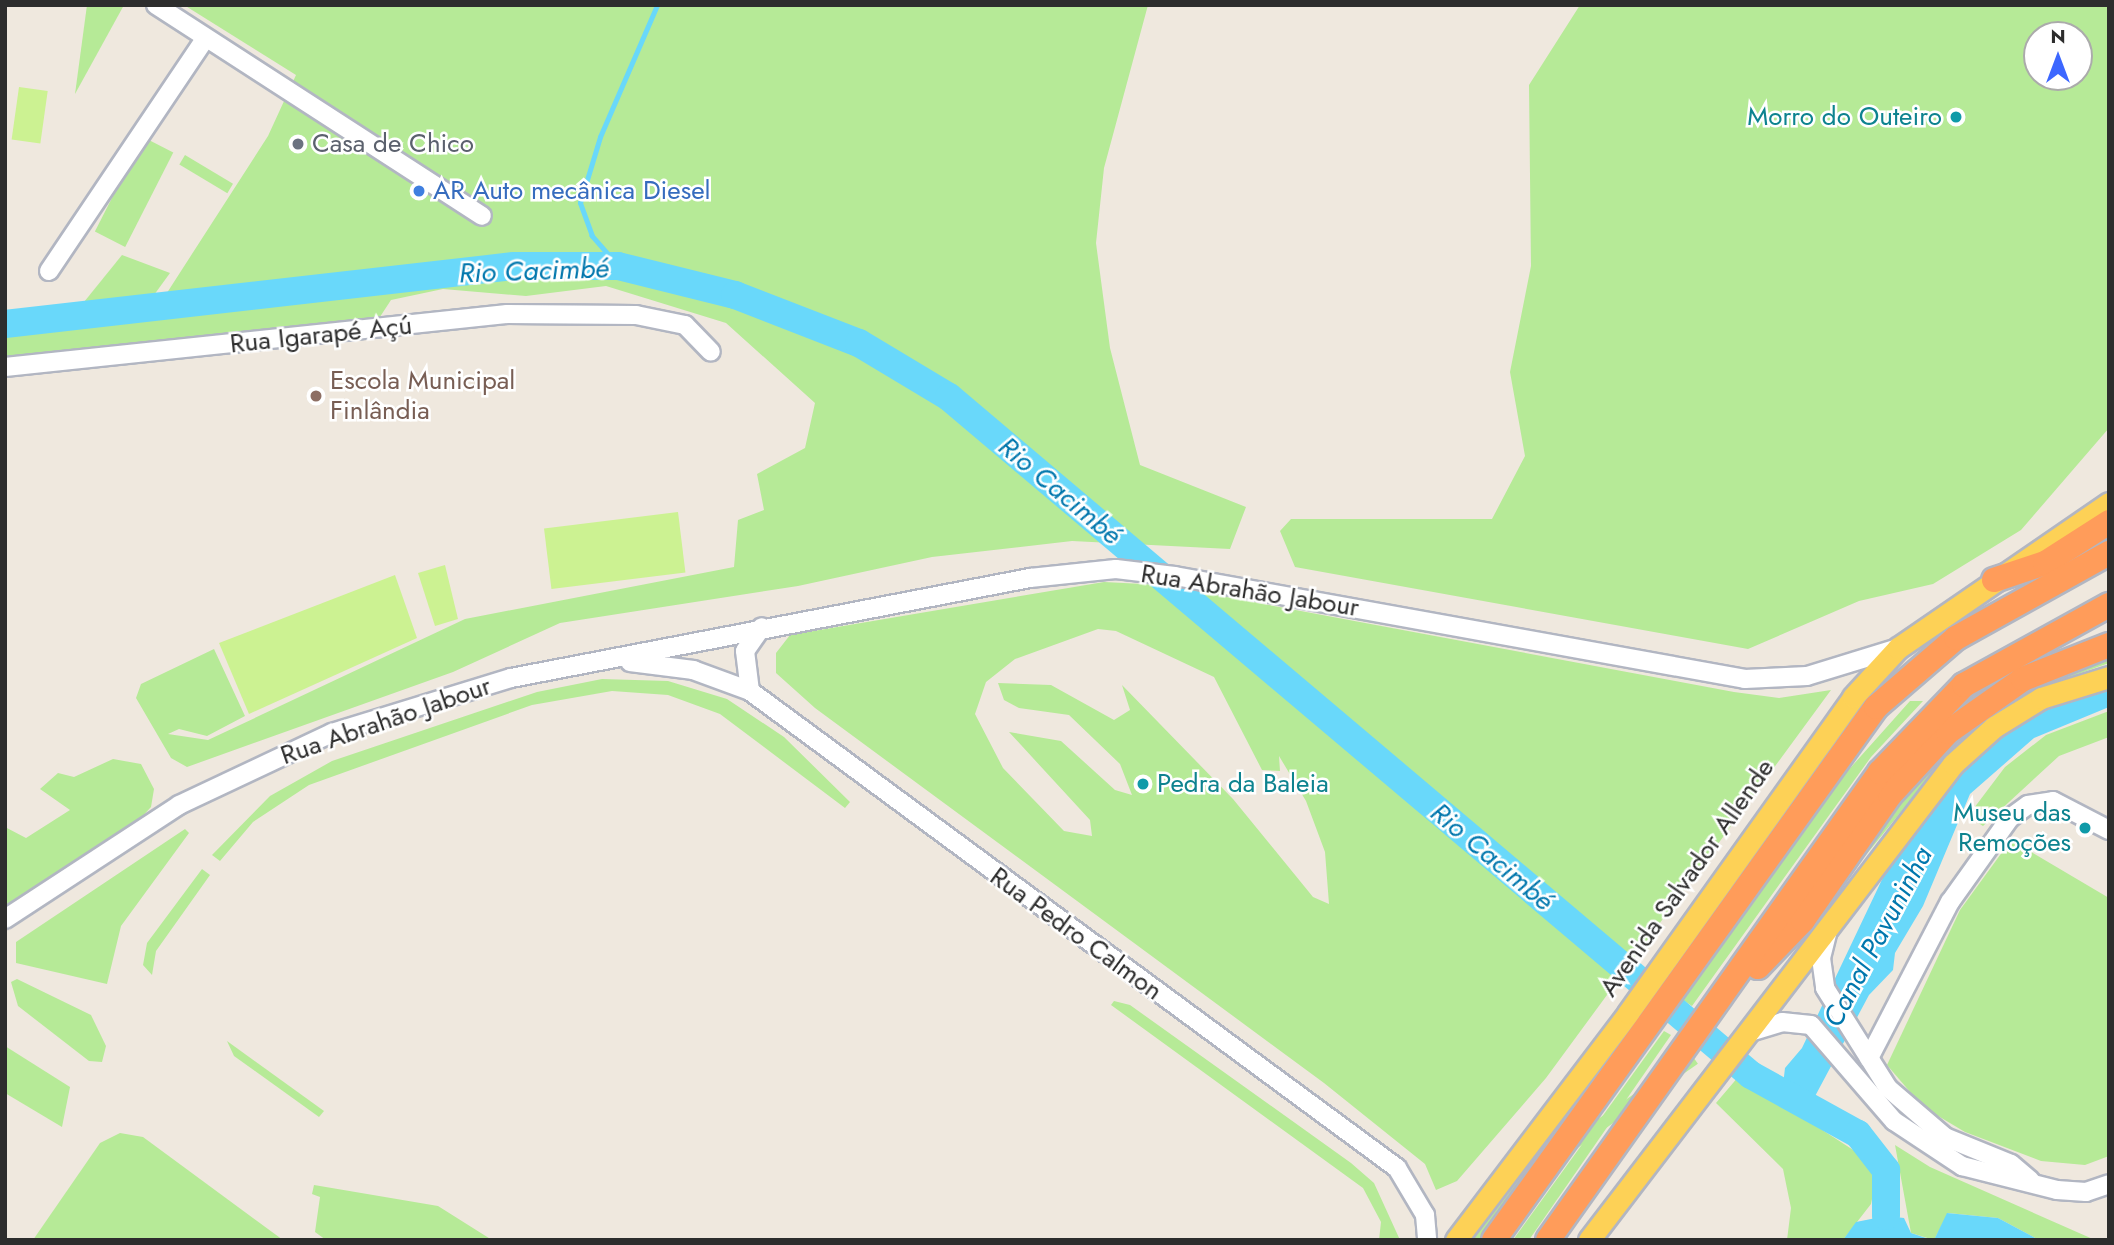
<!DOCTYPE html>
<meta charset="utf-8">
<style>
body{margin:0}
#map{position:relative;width:2114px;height:1245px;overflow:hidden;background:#efe8de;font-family:Jost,sans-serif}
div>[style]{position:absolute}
.green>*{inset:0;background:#b6ea97;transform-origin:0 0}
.pitch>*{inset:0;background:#ccf292;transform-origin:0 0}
.water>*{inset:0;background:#69d8fa}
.stream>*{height:4.5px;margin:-2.25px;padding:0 2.25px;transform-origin:2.25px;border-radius:2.25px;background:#69d8fa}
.river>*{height:28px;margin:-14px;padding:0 14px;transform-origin:14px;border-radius:14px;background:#69d8fa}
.roads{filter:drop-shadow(2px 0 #b2b6c2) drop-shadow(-2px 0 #b2b6c2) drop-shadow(0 2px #b2b6c2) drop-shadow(0 -2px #b2b6c2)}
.minor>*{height:18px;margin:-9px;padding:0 9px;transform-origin:9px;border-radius:9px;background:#fff}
.major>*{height:21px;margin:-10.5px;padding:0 10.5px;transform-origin:10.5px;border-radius:10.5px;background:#fdd156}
.highway>*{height:24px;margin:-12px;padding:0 12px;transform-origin:12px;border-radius:12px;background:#ff9c5a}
.dots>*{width:19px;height:19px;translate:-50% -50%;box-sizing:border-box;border:4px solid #fff;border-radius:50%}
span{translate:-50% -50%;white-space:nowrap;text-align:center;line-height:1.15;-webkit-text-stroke:5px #fff;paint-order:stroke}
.culture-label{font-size:26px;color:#0d838f}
.right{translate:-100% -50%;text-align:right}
.left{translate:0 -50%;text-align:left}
.worship-label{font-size:26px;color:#5b616d}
.shop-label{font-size:26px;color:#366cbe}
.street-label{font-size:26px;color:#2d2d2d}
.education-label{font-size:26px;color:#785e54}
.water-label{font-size:28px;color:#0177ad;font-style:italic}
.frame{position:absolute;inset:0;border:7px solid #2d2d2d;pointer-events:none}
.north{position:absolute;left:2023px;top:21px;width:70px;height:70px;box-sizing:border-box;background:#fff;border:2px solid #ababab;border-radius:50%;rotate:0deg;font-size:19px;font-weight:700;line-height:28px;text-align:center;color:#2d2d2d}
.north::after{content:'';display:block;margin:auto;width:24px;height:32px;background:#3c67ff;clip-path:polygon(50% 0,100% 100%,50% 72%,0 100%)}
</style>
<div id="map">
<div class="green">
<div style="clip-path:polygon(87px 5px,124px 5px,75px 94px)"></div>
<div style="clip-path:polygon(184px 5px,1148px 5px,1104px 168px,1096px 243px,1110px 348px,1140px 465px,1246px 507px,1230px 549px,1072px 541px,932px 557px,798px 586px,560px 623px,453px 672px,187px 767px,171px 758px,136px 698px,141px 684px,214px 649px,245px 716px,207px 736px,179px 729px,168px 734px,208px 740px,465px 619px,734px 567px,738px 520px,764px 510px,757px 474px,805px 448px,815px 403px,726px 323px,606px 286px,526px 296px,443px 289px,391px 300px,374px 326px,306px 324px,284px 336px,5px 373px,5px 316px,163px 299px,268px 136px,296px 75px)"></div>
<div style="clip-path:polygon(evenodd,1580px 5px,2109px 5px,2109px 428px,2021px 530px,1933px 584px,1859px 601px,1748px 649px,1295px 567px,1280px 531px,1291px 519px,1492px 519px,1525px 456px,1510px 372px,1531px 266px,1529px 85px,1580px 5px,2037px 35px,2079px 35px,2079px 77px,2037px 77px,2037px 35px)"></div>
<div style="left:143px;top:137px;width:34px;height:106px;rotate:27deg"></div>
<div style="left:185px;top:155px;width:56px;height:11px;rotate:31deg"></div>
<div style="clip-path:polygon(122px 255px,170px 273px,154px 295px,84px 302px)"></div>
<div style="clip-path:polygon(evenodd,1104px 582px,1162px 585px,1734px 692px,1779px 698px,1831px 690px,1546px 1078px,1457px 1181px,1436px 1190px,1425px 1164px,1324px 1083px,815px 708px,776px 673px,776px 653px,790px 635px,1104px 582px,1098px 629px,1116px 631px,1214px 677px,1262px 770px,1280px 771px,1279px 756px,1306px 801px,1325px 852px,1329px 904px,1313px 897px,1233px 799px,1122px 685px,1130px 710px,1114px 720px,1051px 685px,998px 683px,1004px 700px,1019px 708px,1069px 715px,1120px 764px,1132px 795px,1115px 790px,1061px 741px,1009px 732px,1090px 820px,1092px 836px,1064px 831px,1003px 768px,975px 714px,986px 682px,1015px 659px,1098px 629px)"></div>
<div style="clip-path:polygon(2109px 653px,2109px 663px,2047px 685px,1957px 743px,1765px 979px,1926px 765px,1986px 710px)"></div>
<div style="clip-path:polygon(602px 679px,668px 681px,727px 699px,784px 737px,850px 802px,845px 808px,720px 714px,668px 695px,612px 691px,532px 705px,309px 785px,253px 822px,220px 861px,212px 855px,270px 796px,332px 761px,537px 692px)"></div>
<div style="clip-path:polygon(1910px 701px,1923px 701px,1871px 757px,1692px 1006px,1683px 1000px,1836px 784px)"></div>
<div style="clip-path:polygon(2109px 711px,2109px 737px,2059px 756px,1983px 826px,1968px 816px,2005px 767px,2046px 735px)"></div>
<div style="clip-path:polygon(113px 759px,141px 764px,154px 789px,151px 807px,127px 833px,5px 908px,5px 827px,26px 838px,70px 810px,40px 789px,58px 773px,74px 777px)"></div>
<div style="clip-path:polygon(185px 829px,189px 833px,121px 926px,107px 984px,16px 963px,16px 942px)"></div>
<div style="clip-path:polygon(2011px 840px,2109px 898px,2109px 1156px,2085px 1165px,2041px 1161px,1965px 1132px,1923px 1107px,1887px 1065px,1960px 910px)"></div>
<div style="clip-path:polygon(202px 869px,210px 875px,156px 951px,152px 975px,143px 965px,147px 943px)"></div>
<div style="clip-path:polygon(17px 979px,91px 1015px,106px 1046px,102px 1062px,89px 1061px,18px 1006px,11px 982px)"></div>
<div style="clip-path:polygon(1114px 1001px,1130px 1005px,1351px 1163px,1374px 1183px,1400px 1240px,1379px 1240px,1381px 1222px,1363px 1188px,1111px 1005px)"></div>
<div style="clip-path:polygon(1636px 1020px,1482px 1240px,1470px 1240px,1547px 1136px)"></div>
<div style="clip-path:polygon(1664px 1031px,1671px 1035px,1529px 1240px,1513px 1240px)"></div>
<div style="clip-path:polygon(227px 1041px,324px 1111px,319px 1117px,234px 1056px)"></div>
<div style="clip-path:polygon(5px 1046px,70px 1087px,62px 1127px,5px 1093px)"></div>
<div style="left:1691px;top:1054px;width:12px;height:229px;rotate:55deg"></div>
<div style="clip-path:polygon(1739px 1076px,1864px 1157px,1876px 1179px,1871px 1204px,1843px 1240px,1787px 1240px,1791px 1208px,1783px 1169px,1716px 1103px)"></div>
<div style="clip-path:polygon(120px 1133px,143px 1137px,283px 1240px,33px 1240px,100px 1143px)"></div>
<div style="clip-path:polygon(1895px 1145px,1930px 1167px,2095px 1240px,2039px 1240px,1998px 1218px,1948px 1213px,1934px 1240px,1911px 1233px)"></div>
<div style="clip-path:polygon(314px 1185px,438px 1206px,492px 1240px,326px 1240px,315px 1232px,320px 1197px,312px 1194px)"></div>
</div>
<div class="pitch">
<div style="left:19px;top:87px;width:29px;height:53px;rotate:8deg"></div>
<div style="left:678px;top:512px;width:61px;height:135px;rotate:83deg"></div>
<div style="clip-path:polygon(445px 565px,458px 619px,435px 626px,418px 573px)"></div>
<div style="clip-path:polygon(395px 575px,417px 638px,249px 714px,219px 643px)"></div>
</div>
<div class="water">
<div style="clip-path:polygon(2109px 678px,2109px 707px,2034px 738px,1970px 794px,1923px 906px,1895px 953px,1893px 970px,1869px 995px,1813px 1100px,1783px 1085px,1785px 1068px,1802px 1048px,1887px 869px,1957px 765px,2014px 716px)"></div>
<div style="clip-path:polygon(1947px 1213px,1998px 1218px,2039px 1240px,1934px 1240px)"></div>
<div style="clip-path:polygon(1886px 1216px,1904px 1218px,1911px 1233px,1932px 1240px,1843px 1240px,1856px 1222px)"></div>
</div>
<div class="stream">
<div style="left:618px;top:266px;width:40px;rotate:-131deg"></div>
<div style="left:592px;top:236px;width:35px;rotate:-110deg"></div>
<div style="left:580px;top:203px;width:69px;rotate:-73.1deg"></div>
<div style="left:600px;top:137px;width:144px;rotate:-66.6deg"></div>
</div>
<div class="river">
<div style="left:5px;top:324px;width:512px;rotate:-6.5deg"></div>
<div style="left:514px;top:266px;width:104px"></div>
<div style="left:618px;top:266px;width:121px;rotate:13.9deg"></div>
<div style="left:735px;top:295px;width:133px;rotate:21.2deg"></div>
<div style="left:859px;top:343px;width:105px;rotate:31deg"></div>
<div style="left:949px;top:397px;width:1050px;rotate:40.21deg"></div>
<div style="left:1751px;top:1075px;width:122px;rotate:28.9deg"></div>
<div style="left:1858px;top:1134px;width:46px;rotate:52.1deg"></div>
<div style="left:1886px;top:1170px;width:46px;rotate:90deg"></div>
</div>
<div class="roads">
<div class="minor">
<div style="left:156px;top:5px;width:388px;rotate:32.9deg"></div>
<div style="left:49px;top:271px;width:276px;rotate:-56.1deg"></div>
<div style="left:5px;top:367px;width:505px;rotate:-6.03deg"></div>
<div style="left:507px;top:314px;width:129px;rotate:0.4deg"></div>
<div style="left:636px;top:315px;width:50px;rotate:11.5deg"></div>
<div style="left:685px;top:325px;width:37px;rotate:46deg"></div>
<div style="left:630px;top:662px;width:64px;rotate:7.2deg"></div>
<div style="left:693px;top:670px;width:61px;rotate:20.2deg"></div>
<div style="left:750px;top:691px;width:804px;rotate:36.4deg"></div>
<div style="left:1397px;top:1168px;width:55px;rotate:59.2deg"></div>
<div style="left:1425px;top:1215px;width:25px;rotate:85deg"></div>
<div style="left:750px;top:691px;width:40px;rotate:-97.1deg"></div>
<div style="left:745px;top:651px;width:29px;rotate:-55deg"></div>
<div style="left:5px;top:919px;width:208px;rotate:-33.2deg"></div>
<div style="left:179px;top:805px;width:169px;rotate:-25.2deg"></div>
<div style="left:332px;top:733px;width:187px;rotate:-17.1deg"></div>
<div style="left:511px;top:678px;width:529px;rotate:-10.91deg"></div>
<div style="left:1030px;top:578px;width:86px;rotate:-6deg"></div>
<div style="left:1116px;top:569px;width:59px;rotate:6.8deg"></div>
<div style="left:1175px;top:576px;width:579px;rotate:10.24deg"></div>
<div style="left:1745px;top:679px;width:62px;rotate:-2.8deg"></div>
<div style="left:1807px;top:676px;width:95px;rotate:-17.1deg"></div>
<div style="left:1828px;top:930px;width:29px;rotate:104deg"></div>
<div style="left:1821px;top:958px;width:30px;rotate:82deg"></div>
<div style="left:1825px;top:988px;width:118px;rotate:57.8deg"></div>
<div style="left:1888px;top:1088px;width:75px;rotate:40.7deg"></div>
<div style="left:1945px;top:1137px;width:71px;rotate:22.2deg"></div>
<div style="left:2011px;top:1164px;width:25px;rotate:40deg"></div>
<div style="left:1747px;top:1033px;width:37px;rotate:-17deg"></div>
<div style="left:1782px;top:1022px;width:29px;rotate:6deg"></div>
<div style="left:1811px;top:1025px;width:127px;rotate:49.2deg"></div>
<div style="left:1894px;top:1121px;width:82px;rotate:33.5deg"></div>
<div style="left:1962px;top:1166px;width:98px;rotate:14.2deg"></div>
<div style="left:2057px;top:1190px;width:29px;rotate:4deg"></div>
<div style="left:2086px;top:1192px;width:24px;rotate:-19deg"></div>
<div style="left:1869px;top:1058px;width:176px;rotate:-62.6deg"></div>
<div style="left:1950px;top:902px;width:103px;rotate:-54.5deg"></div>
<div style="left:2010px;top:818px;width:22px;rotate:-36deg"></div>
<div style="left:2028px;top:805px;width:25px;rotate:-9deg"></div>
<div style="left:2053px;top:801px;width:63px;rotate:27.4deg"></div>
</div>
<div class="major">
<div style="left:1456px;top:1240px;width:285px;rotate:-52.8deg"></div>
<div style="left:1628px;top:1013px;width:388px;rotate:-54.5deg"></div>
<div style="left:1853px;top:697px;width:67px;rotate:-47.4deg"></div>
<div style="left:1898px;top:648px;width:256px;rotate:-34.5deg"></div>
<div style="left:1589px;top:1240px;width:599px;rotate:-52.59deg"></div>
<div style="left:1953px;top:764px;width:55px;rotate:-42.1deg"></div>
<div style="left:1994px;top:727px;width:55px;rotate:-31.7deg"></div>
<div style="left:2041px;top:698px;width:71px;rotate:-17.2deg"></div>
</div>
<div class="highway">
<div style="left:1994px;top:580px;width:54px;rotate:-18.4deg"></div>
<div style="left:2045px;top:563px;width:76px;rotate:-32.6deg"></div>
<div style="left:1758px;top:967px;width:65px;rotate:-46.2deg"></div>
<div style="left:1803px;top:920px;width:152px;rotate:-55.2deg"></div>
<div style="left:1890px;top:795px;width:86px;rotate:-47.4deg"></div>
<div style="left:1948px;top:732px;width:92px;rotate:-35.2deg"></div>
<div style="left:2023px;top:679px;width:92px;rotate:-21.6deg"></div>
<div style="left:1494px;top:1240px;width:656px;rotate:-54.37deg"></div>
<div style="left:1876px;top:707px;width:106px;rotate:-40.8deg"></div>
<div style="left:1956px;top:638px;width:175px;rotate:-29.1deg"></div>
<div style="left:1548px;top:1240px;width:574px;rotate:-54.65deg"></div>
<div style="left:1880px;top:772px;width:121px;rotate:-46deg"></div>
<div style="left:1964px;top:685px;width:166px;rotate:-28.9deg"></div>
</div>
</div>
<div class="dots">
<div style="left:1956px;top:117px;background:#0f9aa8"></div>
<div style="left:298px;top:144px;background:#6b7280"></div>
<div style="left:419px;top:191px;background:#3f7fe0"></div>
<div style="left:316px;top:396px;background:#8d6e63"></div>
<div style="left:1143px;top:784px;background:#0f9aa8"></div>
<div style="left:2085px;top:828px;background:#0f9aa8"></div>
</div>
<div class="culture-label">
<span class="right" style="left:1942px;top:117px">Morro do Outeiro</span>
<span class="left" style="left:1157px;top:784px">Pedra da Baleia</span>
<span class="right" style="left:2071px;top:828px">Museu das<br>Remoções</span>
</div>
<div class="worship-label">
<span class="left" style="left:312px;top:144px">Casa de Chico</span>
</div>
<div class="shop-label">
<span class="left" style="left:433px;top:191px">AR Auto mecânica Diesel</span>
</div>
<div class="street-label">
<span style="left:321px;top:335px;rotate:-6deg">Rua Igarapé Açú</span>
<span style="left:1250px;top:591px;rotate:9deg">Rua Abrahão Jabour</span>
<span style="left:386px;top:721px;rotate:-19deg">Rua Abrahão Jabour</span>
<span style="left:1687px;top:878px;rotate:-55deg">Avenida Salvador Allende</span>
<span style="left:1076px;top:934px;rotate:36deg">Rua Pedro Calmon</span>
</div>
<div class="education-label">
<span class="left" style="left:330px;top:396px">Escola Municipal<br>Finlândia</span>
</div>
<div class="water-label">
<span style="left:534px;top:271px;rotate:-2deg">Rio Cacimbé</span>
<span style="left:1060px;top:491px;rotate:40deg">Rio Cacimbé</span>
<span style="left:1492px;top:857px;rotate:40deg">Rio Cacimbé</span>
<span style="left:1878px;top:937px;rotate:-62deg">Canal Pavuninha</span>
</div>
<div class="frame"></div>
<div class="north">N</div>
</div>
